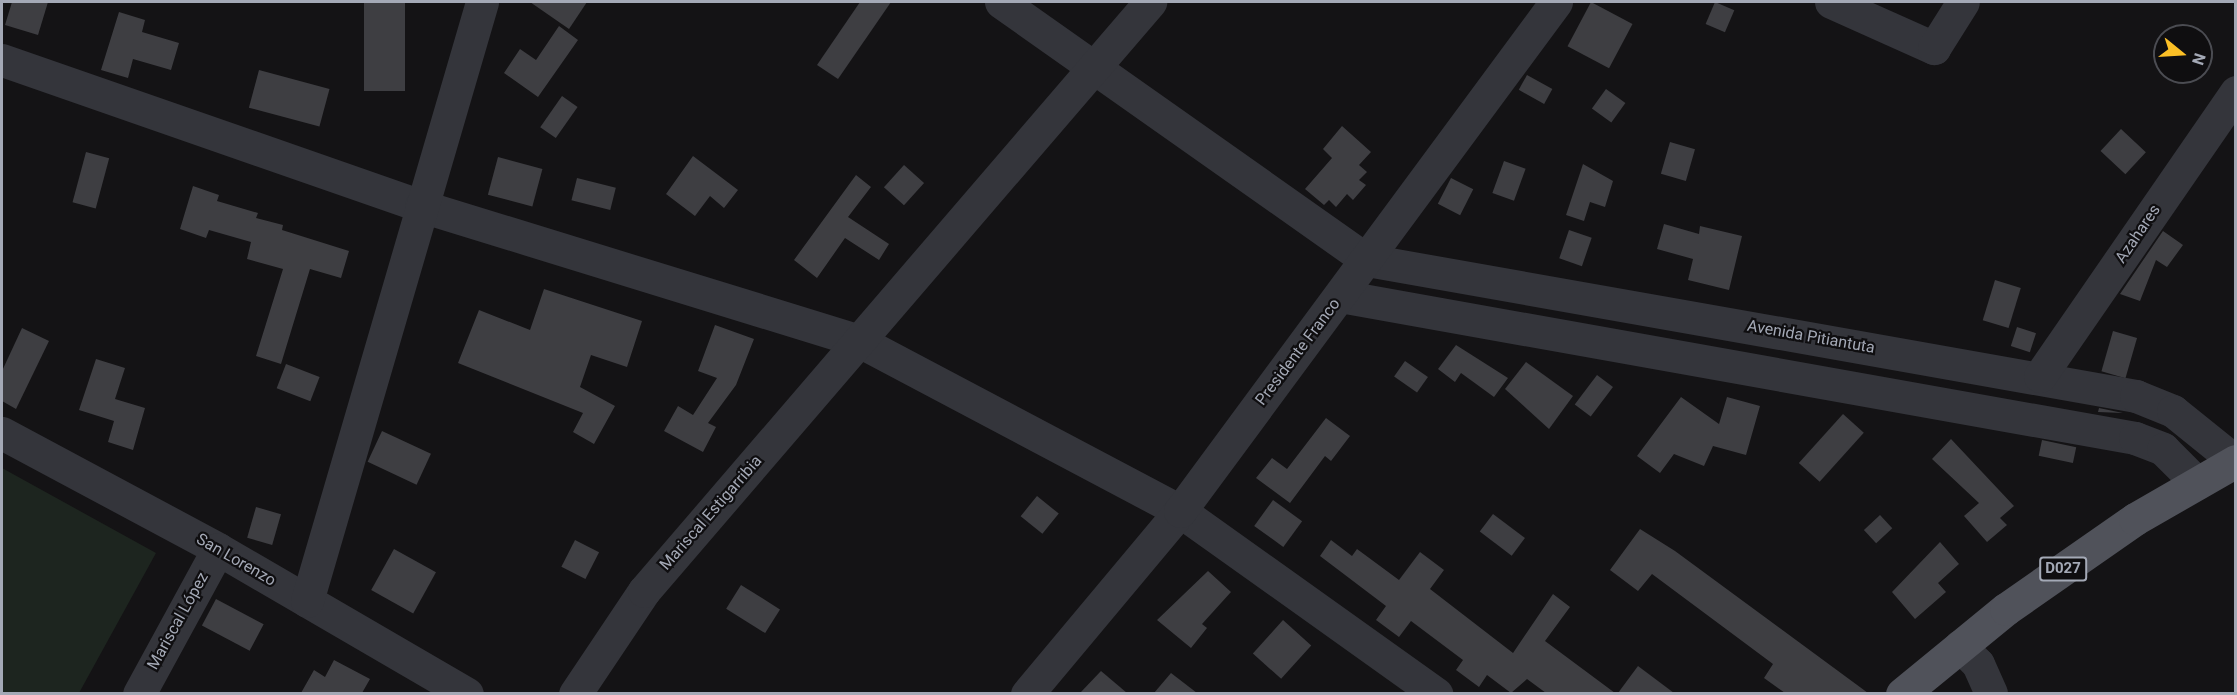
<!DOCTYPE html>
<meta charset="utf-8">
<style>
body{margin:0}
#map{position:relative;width:2237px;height:695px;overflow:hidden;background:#141315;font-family:Roboto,sans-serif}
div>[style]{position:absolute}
.green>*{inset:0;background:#1d251f}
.building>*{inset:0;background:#3e3e42;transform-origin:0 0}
.minor>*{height:33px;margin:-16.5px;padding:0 16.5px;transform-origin:16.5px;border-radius:16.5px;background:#34353b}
.major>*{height:33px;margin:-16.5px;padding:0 16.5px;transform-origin:16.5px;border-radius:16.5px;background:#50525a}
span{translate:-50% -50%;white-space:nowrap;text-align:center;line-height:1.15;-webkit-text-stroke:4.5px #0f0e10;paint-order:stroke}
.shield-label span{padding:2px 4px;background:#0f0e10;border:2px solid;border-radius:4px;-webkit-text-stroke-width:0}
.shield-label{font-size:15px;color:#a4a9b6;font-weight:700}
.street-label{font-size:16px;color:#a4a9b6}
.frame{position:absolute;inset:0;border:3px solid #a4a9b6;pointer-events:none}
.north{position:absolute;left:2153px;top:24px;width:60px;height:60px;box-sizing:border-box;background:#0f0e10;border:2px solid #4b4c52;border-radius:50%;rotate:108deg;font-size:16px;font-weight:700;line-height:24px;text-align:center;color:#a4a9b6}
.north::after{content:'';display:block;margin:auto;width:21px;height:27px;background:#fbbf26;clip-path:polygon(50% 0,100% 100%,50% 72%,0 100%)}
</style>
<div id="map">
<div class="green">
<div style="clip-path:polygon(2px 468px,156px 553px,79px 693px,2px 693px)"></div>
</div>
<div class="building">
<div style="clip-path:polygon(12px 2px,48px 2px,38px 35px,5px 25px)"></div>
<div style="left:364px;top:2px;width:41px;height:89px"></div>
<div style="clip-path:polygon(530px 2px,587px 2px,569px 29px)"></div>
<div style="clip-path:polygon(860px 2px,891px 2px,838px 79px,817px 65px)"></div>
<div style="left:1591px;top:2px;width:47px;height:50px;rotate:28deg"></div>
<div style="left:1715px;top:2px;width:21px;height:24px;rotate:23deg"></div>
<div style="clip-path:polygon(119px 12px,145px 20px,142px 32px,179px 43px,171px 70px,133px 59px,128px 78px,101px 70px)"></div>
<div style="clip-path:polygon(559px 26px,578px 40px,538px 97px,504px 73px,520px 49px,536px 60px)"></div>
<div style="left:259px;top:70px;width:73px;height:39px;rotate:15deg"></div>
<div style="left:1527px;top:75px;width:29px;height:17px;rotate:29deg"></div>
<div style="left:1606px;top:89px;width:24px;height:24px;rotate:36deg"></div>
<div style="left:562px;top:96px;width:19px;height:38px;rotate:35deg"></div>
<div style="clip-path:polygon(1342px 126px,1371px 152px,1359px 165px,1367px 172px,1359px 180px,1366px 185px,1353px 200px,1347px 194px,1336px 207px,1329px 200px,1324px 205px,1305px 189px,1332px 158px,1323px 149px)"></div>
<div style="left:2121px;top:129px;width:34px;height:30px;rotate:43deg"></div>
<div style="left:1670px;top:142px;width:26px;height:33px;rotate:16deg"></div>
<div style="left:86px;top:152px;width:24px;height:52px;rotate:15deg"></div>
<div style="clip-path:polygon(693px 156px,738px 190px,724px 208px,710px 196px,695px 216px,666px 194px)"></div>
<div style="left:498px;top:157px;width:46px;height:39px;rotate:15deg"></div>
<div style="left:1504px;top:161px;width:23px;height:34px;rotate:20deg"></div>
<div style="clip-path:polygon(1583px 164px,1613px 181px,1605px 207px,1590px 202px,1584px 221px,1566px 215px)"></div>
<div style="left:904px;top:165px;width:27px;height:30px;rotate:42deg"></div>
<div style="clip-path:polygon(856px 175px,871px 187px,848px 217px,889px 244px,879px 260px,845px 238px,817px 278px,794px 260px)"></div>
<div style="left:577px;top:178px;width:40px;height:23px;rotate:14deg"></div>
<div style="left:1451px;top:178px;width:25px;height:29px;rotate:27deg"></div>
<div style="clip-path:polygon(193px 186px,219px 195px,217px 201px,258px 213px,256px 218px,283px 225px,282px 230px,349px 251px,341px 278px,310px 269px,281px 364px,256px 356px,283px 269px,247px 259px,251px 242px,209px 230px,206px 238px,180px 229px)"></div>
<div style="clip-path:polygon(1664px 224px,1699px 234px,1700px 226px,1742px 236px,1729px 290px,1688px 280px,1693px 259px,1657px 249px)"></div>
<div style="left:1569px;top:230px;width:24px;height:30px;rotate:19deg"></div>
<div style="clip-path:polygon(2163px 231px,2183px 245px,2167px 267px,2156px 260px,2140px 301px,2120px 294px)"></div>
<div style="left:1995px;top:280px;width:27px;height:42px;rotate:17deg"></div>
<div style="clip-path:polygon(544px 289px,642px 321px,627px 367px,591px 355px,580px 387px,615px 406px,594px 444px,573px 432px,583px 413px,458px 363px,479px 310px,530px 330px)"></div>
<div style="clip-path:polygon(715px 325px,754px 339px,736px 385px,708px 423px,716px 427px,703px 452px,664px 431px,678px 406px,693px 415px,717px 378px,698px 371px)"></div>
<div style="left:2017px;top:327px;width:20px;height:20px;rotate:18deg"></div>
<div style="clip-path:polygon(22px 328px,49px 341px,16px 409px,2px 401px,2px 371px)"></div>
<div style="left:2113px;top:331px;width:25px;height:42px;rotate:16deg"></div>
<div style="clip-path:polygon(1456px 345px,1508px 378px,1494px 397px,1461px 373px,1455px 382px,1438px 369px)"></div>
<div style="clip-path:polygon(96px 359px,125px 368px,115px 399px,145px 408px,133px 450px,108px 442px,114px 421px,79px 410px)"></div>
<div style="left:1405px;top:361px;width:28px;height:19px;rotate:35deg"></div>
<div style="clip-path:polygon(1526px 362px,1573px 396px,1549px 429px,1505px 389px)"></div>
<div style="left:286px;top:364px;width:36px;height:26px;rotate:21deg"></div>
<div style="left:1597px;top:375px;width:20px;height:37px;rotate:37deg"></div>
<div style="clip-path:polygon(1681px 397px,1719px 424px,1727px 397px,1760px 406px,1746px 455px,1713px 446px,1704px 466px,1674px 454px,1660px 473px,1637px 456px)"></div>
<div style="clip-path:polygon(2099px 408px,2123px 413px,2098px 412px)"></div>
<div style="left:1843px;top:414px;width:28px;height:66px;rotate:42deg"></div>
<div style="clip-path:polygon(1326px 418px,1350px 436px,1331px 461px,1325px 456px,1290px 503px,1256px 478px,1272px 458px,1287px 469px)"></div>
<div style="left:382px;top:431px;width:54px;height:34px;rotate:25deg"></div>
<div style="clip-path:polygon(1951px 439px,2014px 506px,2000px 518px,2007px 525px,1987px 542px,1964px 516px,1979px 503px,1932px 459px)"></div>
<div style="left:2042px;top:440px;width:35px;height:16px;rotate:12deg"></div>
<div style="left:1037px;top:496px;width:28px;height:26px;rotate:39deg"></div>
<div style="left:1273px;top:500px;width:36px;height:32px;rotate:36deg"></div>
<div style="left:256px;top:507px;width:26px;height:32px;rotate:16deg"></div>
<div style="left:1493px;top:514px;width:40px;height:22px;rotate:37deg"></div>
<div style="left:1880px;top:515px;width:18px;height:22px;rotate:47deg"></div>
<div style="clip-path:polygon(1640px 529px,1675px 551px,1868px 693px,1785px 693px,1764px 678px,1773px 664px,1652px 574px,1638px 591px,1610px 570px)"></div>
<div style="left:575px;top:540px;width:27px;height:30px;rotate:27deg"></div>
<div style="clip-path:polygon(1331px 540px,1352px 556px,1357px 549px,1399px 580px,1420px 552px,1444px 570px,1430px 589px,1513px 653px,1553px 594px,1570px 607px,1545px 641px,1615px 693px,1546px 693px,1527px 679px,1511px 693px,1487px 675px,1479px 687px,1456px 670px,1463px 660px,1411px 621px,1399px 637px,1376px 620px,1386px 606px,1320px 556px)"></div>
<div style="clip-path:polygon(1940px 542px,1959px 564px,1938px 583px,1946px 592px,1915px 619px,1892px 592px)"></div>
<div style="left:394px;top:549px;width:48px;height:47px;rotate:29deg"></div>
<div style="clip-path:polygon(1208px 571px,1231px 592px,1202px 624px,1207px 628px,1191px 648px,1157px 620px)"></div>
<div style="left:741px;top:585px;width:46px;height:28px;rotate:32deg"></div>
<div style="left:216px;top:599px;width:54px;height:30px;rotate:28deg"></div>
<div style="left:1283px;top:620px;width:38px;height:45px;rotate:42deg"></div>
<div style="clip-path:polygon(334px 660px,370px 679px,362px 693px,301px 693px,314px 670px,325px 677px)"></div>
<div style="clip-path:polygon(1638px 666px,1674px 693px,1618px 693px)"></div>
<div style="clip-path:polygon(1101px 671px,1127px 693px,1080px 693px)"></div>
<div style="clip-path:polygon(1171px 673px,1197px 693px,1154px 693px)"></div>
</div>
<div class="minor">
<div style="left:1001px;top:2px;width:448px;rotate:35.2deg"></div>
<div style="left:1367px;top:260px;width:781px;rotate:10.03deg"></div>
<div style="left:2136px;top:396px;width:40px;rotate:22deg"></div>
<div style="left:2173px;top:411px;width:80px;rotate:38.9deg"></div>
<div style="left:1831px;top:2px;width:113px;rotate:24.1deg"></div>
<div style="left:1934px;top:48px;width:54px;rotate:-57.8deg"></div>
<div style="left:2px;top:60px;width:444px;rotate:19.2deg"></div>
<div style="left:421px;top:206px;width:458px;rotate:17.1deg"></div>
<div style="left:859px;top:341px;width:363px;rotate:27.9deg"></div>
<div style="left:1180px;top:511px;width:315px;rotate:35.5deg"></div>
<div style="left:1340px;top:296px;width:808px;rotate:10.13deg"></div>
<div style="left:2135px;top:438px;width:30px;rotate:21deg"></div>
<div style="left:2163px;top:449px;width:48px;rotate:45deg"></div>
<div style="left:2040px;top:376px;width:345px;rotate:-55.4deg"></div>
<div style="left:2px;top:433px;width:245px;rotate:28.2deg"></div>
<div style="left:218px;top:549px;width:288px;rotate:30.2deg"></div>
<div style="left:307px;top:601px;width:624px;rotate:-73.71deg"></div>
<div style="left:1960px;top:646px;width:25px;rotate:45deg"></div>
<div style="left:1978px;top:664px;width:32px;rotate:66deg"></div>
<div style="left:139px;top:694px;width:165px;rotate:-61.4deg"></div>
<div style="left:575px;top:694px;width:124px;rotate:-56.2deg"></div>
<div style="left:644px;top:591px;width:777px;rotate:-49.33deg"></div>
<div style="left:1027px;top:694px;width:239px;rotate:-50.1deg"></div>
<div style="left:1180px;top:511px;width:633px;rotate:-53.55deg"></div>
</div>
<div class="major">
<div style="left:1902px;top:694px;width:134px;rotate:-39.3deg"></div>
<div style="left:2006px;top:609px;width:157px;rotate:-34.9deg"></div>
<div style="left:2135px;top:519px;width:116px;rotate:-29.9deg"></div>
</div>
<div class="shield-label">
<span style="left:2063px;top:569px">D027</span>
</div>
<div class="street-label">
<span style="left:2138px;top:234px;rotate:-56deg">Azahares</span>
<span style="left:1811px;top:337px;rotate:10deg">Avenida Pitiantuta</span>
<span style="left:1298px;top:352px;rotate:-53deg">Presidente Franco</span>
<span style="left:711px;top:513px;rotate:-49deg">Mariscal Estigarribia</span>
<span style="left:236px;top:560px;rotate:30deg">San Lorenzo</span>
<span style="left:178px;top:621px;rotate:-61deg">Mariscal López</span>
</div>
<div class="frame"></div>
<div class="north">N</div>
</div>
